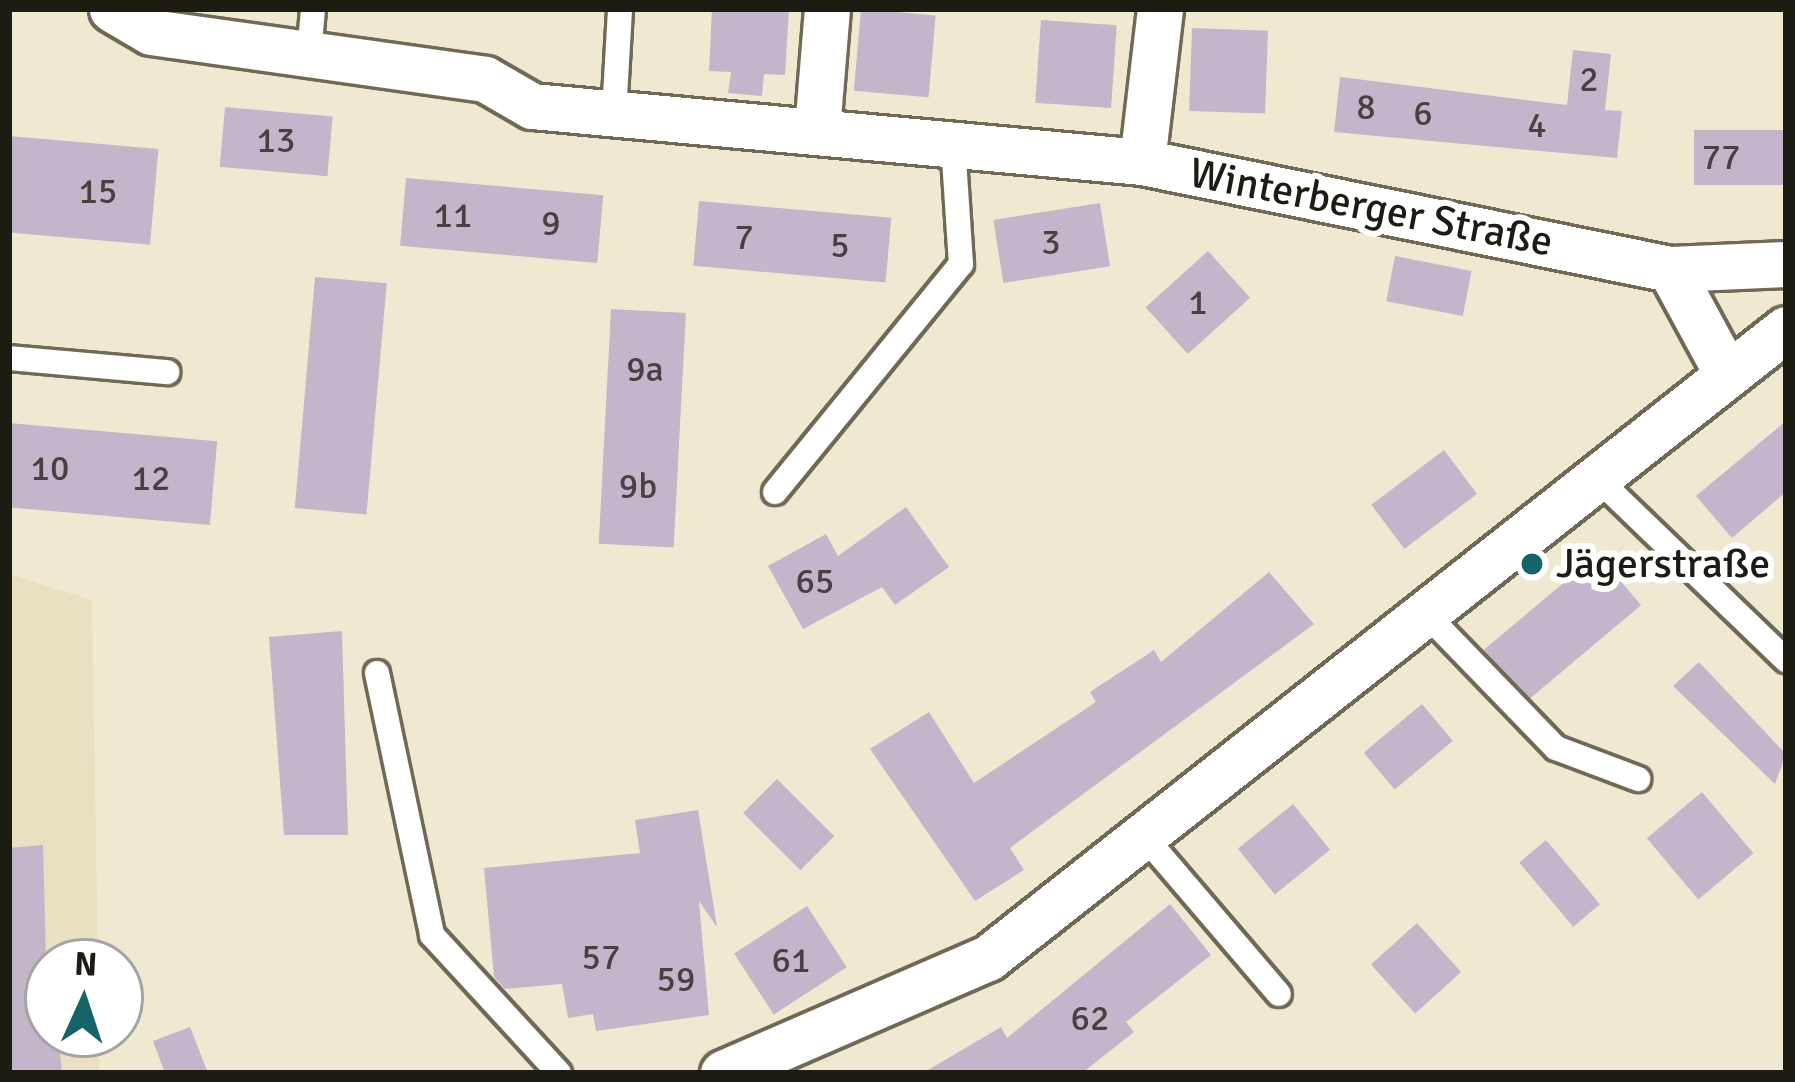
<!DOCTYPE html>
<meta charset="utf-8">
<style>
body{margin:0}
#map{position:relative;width:1795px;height:1082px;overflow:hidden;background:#f0e9d2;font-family:Signika,sans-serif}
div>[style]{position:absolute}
.built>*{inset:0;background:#e9e0c1}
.building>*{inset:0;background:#c3b6ca;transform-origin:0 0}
.roads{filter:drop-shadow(3px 0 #6f6955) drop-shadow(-3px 0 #6f6955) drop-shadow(0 3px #6f6955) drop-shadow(0 -3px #6f6955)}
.service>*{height:24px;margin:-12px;padding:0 12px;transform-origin:12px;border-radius:12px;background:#fff}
.minor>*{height:45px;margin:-22.5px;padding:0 22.5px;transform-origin:22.5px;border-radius:22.5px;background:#fff}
.dots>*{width:33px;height:33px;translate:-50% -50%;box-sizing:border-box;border:6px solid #fff;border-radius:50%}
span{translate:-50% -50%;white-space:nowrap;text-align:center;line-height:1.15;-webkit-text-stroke:12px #fff;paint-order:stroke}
.number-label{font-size:36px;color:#474241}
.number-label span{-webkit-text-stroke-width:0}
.street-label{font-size:42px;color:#1e1b13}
.poi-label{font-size:42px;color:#1e1b13}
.left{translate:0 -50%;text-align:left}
.frame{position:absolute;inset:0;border:12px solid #1e1b13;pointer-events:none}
.north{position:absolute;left:24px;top:938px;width:120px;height:120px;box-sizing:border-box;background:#fff;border:3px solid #a5a4a1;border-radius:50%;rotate:3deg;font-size:33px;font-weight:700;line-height:48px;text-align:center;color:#1e1b13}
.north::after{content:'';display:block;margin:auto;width:42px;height:54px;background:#156469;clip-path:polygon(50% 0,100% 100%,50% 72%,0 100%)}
</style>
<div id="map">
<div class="built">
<div style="clip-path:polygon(9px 574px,92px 600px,98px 962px,48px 962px,48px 1034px,99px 1034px,99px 1073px,9px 1073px)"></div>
</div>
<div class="building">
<div style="clip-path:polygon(712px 9px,789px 9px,785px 75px,764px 74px,762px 96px,728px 93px,731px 72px,709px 71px)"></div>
<div style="left:861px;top:9px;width:75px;height:82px;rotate:5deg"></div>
<div style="left:1041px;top:20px;width:76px;height:83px;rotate:4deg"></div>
<div style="left:1192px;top:28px;width:76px;height:83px;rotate:2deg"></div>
<div style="clip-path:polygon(1573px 50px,1611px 54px,1605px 110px,1622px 111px,1617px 158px,1334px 132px,1340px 77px,1567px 105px)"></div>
<div style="left:225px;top:107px;width:108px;height:60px;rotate:5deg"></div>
<div style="left:1786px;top:130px;width:55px;height:92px;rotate:90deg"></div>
<div style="left:9px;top:136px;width:150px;height:96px;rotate:5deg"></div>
<div style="left:406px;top:178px;width:198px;height:68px;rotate:5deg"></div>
<div style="left:699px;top:201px;width:193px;height:65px;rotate:5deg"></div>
<div style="left:1100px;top:203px;width:64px;height:108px;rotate:81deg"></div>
<div style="left:1208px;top:251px;width:63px;height:84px;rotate:48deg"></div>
<div style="left:1395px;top:256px;width:78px;height:46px;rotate:11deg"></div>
<div style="left:315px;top:277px;width:72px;height:232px;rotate:5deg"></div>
<div style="left:611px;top:309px;width:75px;height:235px;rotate:3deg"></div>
<div style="clip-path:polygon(1786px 421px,1786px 492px,1732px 538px,1696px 496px)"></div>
<div style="left:9px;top:423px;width:209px;height:84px;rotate:5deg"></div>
<div style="left:1444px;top:450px;width:55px;height:91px;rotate:53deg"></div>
<div style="clip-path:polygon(906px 507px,949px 567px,895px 605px,882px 587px,803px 629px,768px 566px,826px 534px,838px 556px)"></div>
<div style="left:1598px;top:554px;width:67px;height:149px;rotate:50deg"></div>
<div style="clip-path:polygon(1269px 572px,1314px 624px,1010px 848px,1024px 870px,975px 901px,870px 749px,929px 712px,974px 783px,1096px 702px,1090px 692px,1154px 650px,1161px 662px)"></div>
<div style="clip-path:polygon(342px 631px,348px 835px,284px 835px,269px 637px)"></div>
<div style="clip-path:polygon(1699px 662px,1786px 754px,1775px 784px,1673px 686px)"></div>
<div style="left:1422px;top:704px;width:48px;height:76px;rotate:50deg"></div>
<div style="left:777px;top:779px;width:81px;height:48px;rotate:45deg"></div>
<div style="left:1702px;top:792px;width:80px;height:72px;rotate:50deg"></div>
<div style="left:1293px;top:804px;width:59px;height:71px;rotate:51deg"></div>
<div style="clip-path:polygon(698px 810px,717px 927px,699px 901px,709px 1015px,596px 1031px,593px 1014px,568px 1018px,562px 984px,505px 989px,494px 977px,484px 868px,640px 853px,635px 820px)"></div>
<div style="left:1546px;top:840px;width:84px;height:35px;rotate:50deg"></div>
<div style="clip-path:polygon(43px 845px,48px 1034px,58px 1034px,62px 1073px,9px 1073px,9px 848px)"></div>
<div style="clip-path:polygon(1170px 904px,1211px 955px,1126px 1022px,1134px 1032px,1082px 1073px,923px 1073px,1001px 1027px,1007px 1038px)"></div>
<div style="left:807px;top:906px;width:73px;height:87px;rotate:57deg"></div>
<div style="left:1417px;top:923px;width:66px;height:62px;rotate:48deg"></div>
<div style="clip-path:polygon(190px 1027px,208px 1073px,165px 1073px,153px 1041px)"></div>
</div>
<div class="roads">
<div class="service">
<div style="left:309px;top:55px;width:46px;rotate:-85deg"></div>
<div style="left:614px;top:114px;width:105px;rotate:-86.7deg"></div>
<div style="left:9px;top:358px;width:159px;rotate:5.1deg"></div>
<div style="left:1601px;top:482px;width:257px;rotate:43.9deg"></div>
<div style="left:775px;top:492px;width:294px;rotate:-50.8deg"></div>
<div style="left:961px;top:264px;width:122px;rotate:-93.8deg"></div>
<div style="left:1425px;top:613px;width:188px;rotate:45.9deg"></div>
<div style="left:1556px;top:748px;width:88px;rotate:20.7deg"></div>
<div style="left:377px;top:673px;width:268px;rotate:78.1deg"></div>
<div style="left:432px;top:935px;width:188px;rotate:47.4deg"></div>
<div style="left:1143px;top:835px;width:209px;rotate:49.5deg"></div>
</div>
<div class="minor">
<div style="left:112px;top:9px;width:45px;rotate:30.5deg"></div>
<div style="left:151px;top:32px;width:337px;rotate:8deg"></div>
<div style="left:485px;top:79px;width:54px;rotate:29.9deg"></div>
<div style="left:532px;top:106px;width:613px;rotate:5.25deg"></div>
<div style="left:1142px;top:162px;width:539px;rotate:11.46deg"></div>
<div style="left:1670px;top:269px;width:117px;rotate:61.5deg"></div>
<div style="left:817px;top:130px;width:121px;rotate:-85.3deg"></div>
<div style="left:1142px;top:162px;width:154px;rotate:-83.3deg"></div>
<div style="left:1670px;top:269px;width:116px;rotate:-2.5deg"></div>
<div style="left:723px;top:1073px;width:289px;rotate:-23.5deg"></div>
<div style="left:988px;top:958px;width:1016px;rotate:-38.25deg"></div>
</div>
</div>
<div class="dots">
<div style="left:1532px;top:564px;background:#156469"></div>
</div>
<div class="number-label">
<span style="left:1589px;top:80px">2</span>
<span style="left:1366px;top:108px">8</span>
<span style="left:1423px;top:114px">6</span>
<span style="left:1537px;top:126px">4</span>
<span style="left:276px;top:141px">13</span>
<span style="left:1721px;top:158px">77</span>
<span style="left:98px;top:192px">15</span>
<span style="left:453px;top:216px">11</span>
<span style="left:551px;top:224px">9</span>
<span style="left:744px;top:238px">7</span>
<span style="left:1051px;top:243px">3</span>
<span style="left:840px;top:246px">5</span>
<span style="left:1198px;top:303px">1</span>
<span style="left:645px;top:370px">9a</span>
<span style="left:50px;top:469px">10</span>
<span style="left:151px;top:479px">12</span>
<span style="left:638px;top:487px">9b</span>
<span style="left:815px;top:582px">65</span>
<span style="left:601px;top:958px">57</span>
<span style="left:791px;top:961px">61</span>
<span style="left:676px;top:980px">59</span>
<span style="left:1090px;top:1019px">62</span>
</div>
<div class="street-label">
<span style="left:1371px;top:208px;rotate:11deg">Winterberger Straße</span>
</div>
<div class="poi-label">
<span class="left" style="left:1556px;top:564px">Jägerstraße</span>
</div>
<div class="frame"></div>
<div class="north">N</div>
</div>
